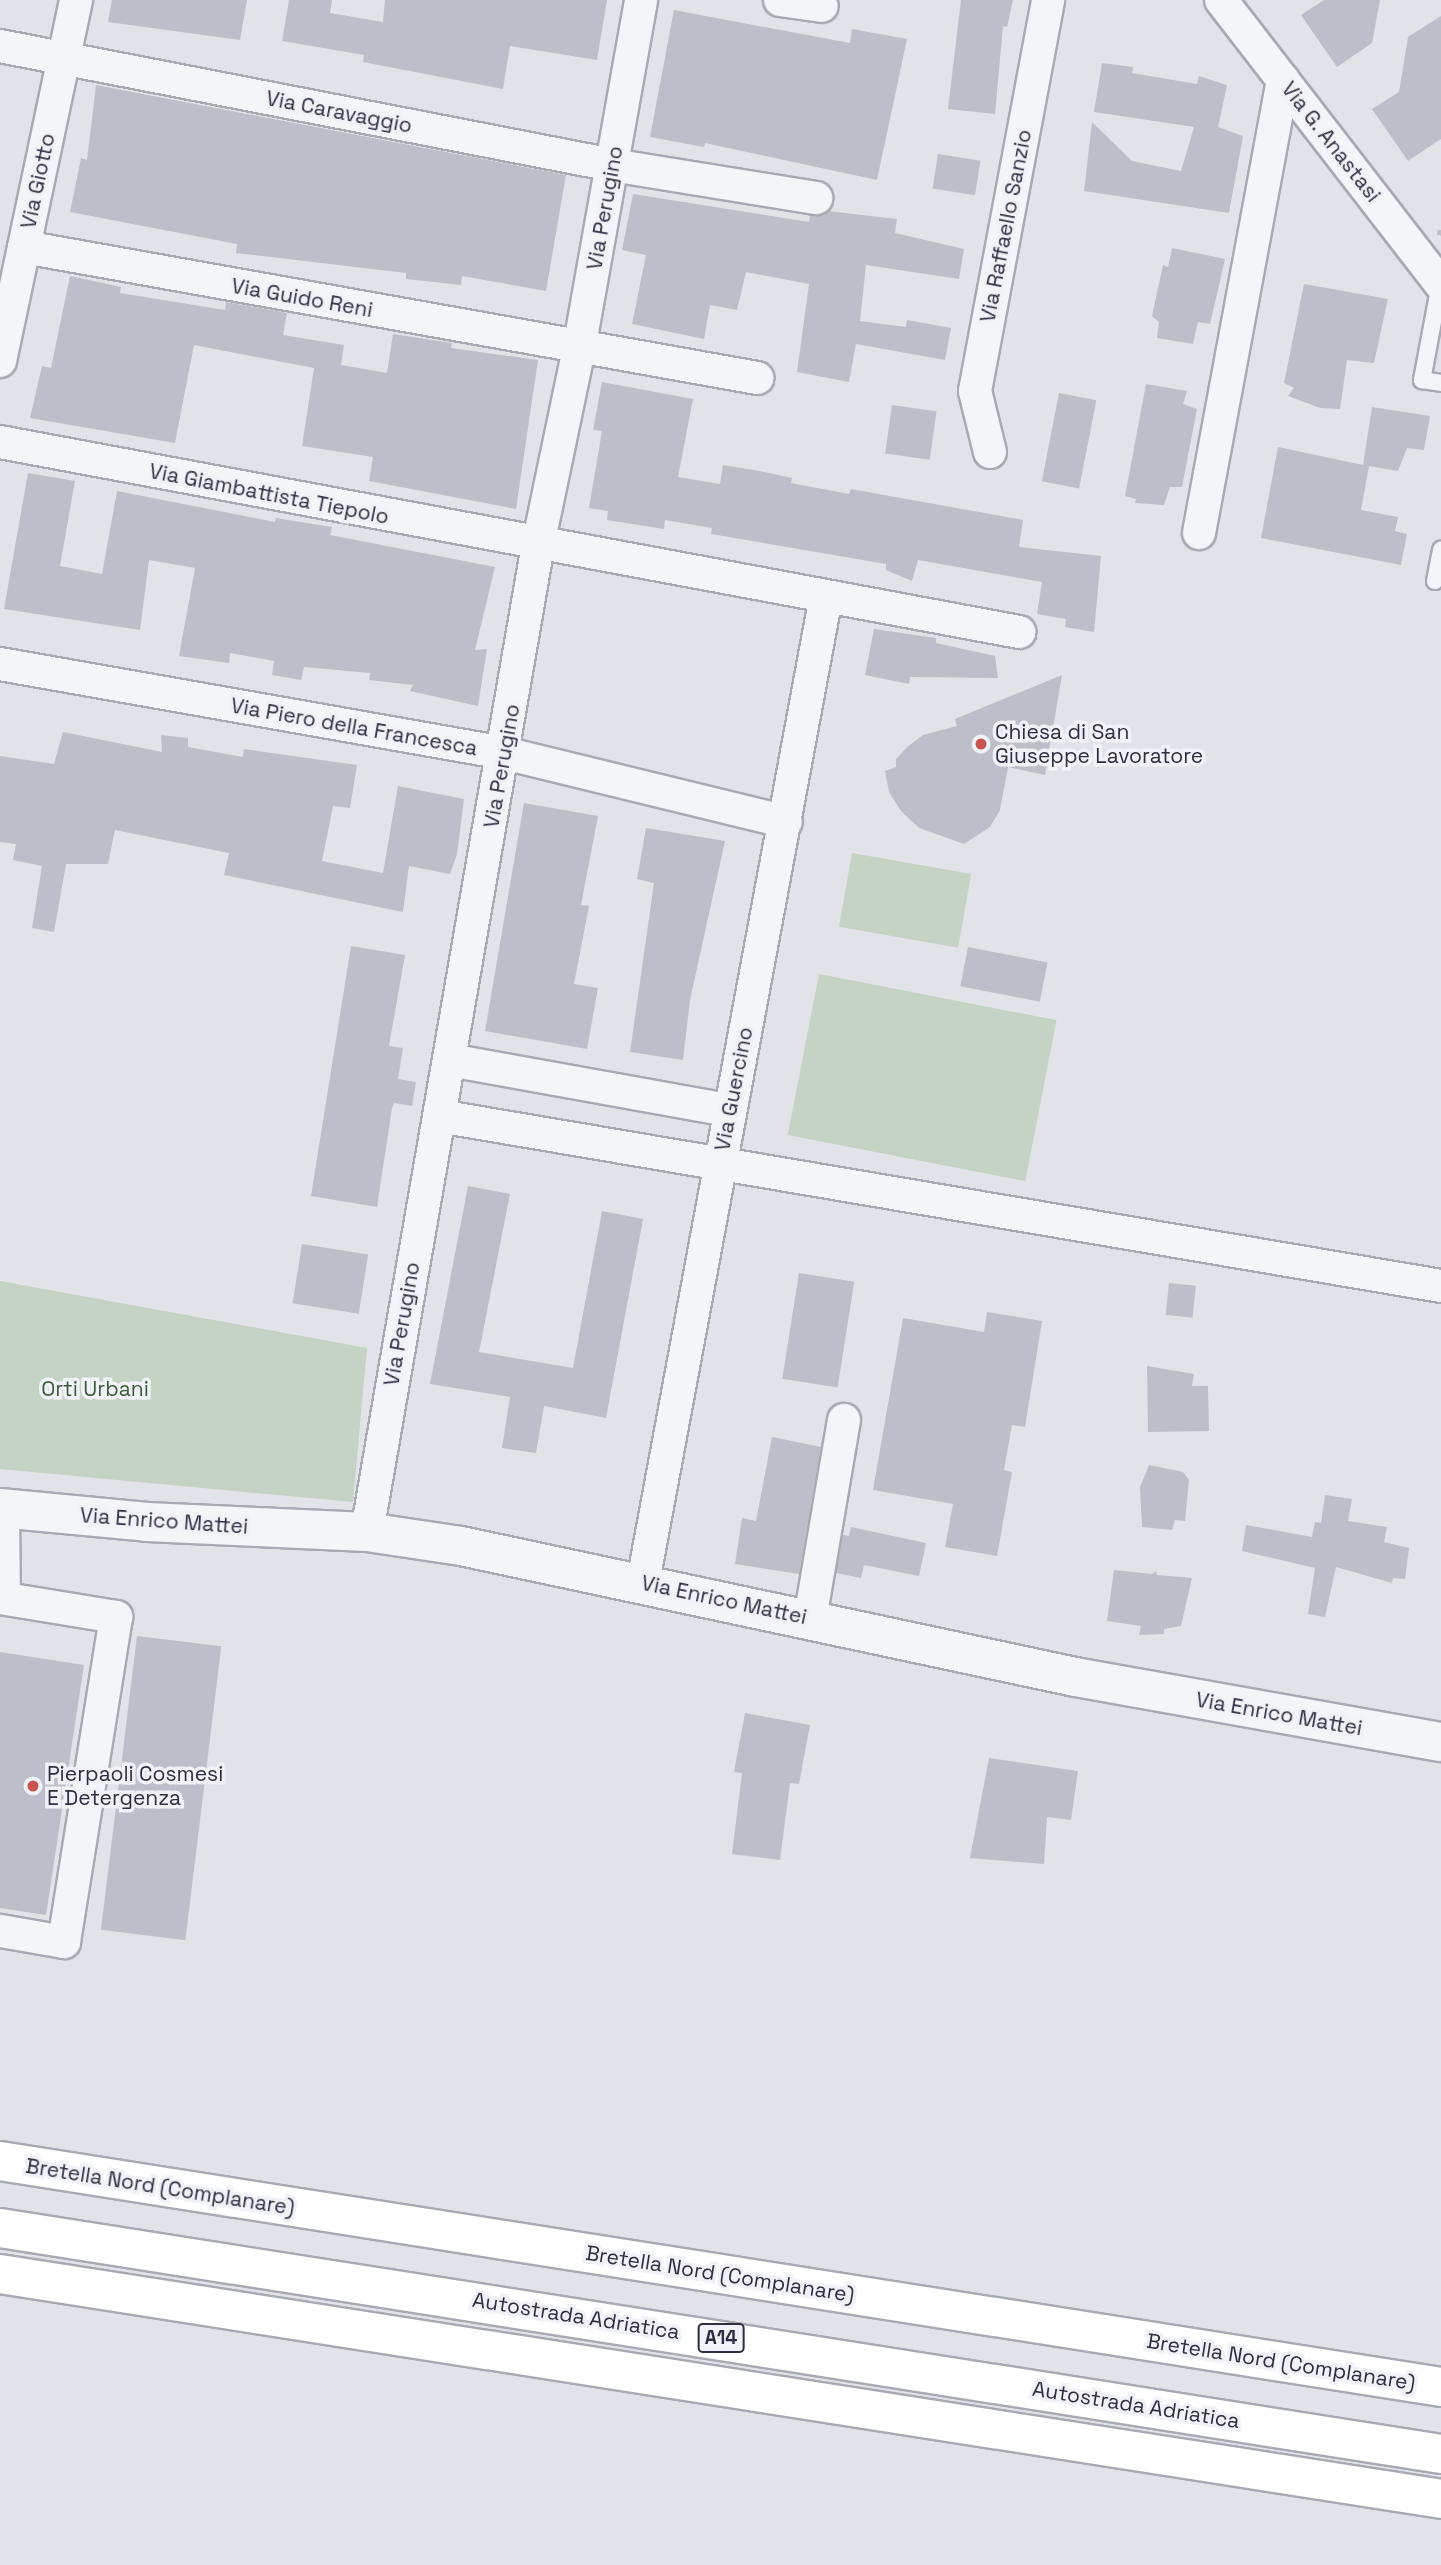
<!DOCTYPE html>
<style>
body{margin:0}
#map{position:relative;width:1441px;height:2565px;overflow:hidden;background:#e2e3e9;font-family:"Space Grotesk",sans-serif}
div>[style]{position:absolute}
.green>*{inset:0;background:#c4d3c3;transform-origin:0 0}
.building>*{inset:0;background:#bcbec9;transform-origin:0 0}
.path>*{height:4.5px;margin-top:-2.25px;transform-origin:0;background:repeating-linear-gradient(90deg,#c0c1c8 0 5px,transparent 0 10px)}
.roads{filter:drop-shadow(2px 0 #a7a9b3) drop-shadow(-2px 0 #a7a9b3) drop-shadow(0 2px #a7a9b3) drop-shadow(0 -2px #a7a9b3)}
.service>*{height:16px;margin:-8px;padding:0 8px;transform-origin:8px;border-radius:8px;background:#f4f5f8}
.minor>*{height:32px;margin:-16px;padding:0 16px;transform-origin:16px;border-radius:16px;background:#f4f5f8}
.tertiary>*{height:38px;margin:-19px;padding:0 19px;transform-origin:19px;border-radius:19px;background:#f4f5f8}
.primary>*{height:38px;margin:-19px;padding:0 19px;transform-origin:19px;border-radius:19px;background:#fff}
.motorway>*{height:38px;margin:-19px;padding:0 19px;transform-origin:19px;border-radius:19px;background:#fff}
.dots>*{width:19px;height:19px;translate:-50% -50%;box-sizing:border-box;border:4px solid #f1f2f7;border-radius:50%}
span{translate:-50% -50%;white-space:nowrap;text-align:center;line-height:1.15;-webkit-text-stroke:7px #f1f2f7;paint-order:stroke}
.shield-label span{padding:2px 5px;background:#f1f2f7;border:2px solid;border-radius:5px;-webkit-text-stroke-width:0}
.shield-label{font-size:19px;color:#2b2e41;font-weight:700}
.street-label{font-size:21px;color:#2b2e41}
.poi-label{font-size:21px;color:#2b2e41}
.left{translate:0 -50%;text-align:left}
.park-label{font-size:21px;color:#385c39}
</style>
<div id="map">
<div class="green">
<div style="left:852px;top:853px;width:121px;height:75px;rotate:10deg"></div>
<div style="left:819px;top:974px;width:242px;height:164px;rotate:11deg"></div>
<div style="clip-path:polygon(0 1281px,367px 1348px,353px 1502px,0 1469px)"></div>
</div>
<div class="building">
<div style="clip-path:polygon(112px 0,247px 0,240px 40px,108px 22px)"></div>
<div style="clip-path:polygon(289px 0,332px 0,330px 13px,383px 22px,385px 0,607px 0,597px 60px,510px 46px,503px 89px,363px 62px,364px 55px,282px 41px)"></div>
<div style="clip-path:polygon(961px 0,1013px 0,1007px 27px,1003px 26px,995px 114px,948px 109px)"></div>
<div style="clip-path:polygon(1324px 0,1380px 0,1372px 43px,1337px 67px,1301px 15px)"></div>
<div style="clip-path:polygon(674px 10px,850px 43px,852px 29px,907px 39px,877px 180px,705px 143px,704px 147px,650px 137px)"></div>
<div style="clip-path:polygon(1441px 16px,1441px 139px,1408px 161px,1372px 109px,1399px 92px,1408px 37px)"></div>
<div style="clip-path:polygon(1102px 63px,1133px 67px,1132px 73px,1197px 84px,1199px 76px,1227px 85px,1218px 127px,1243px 136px,1229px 213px,1084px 191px,1092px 122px,1132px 161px,1181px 171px,1194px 127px,1094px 112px)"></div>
<div style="clip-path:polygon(96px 85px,566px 175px,546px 291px,462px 276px,461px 285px,406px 279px,406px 273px,236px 253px,237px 244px,70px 212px,81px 158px,87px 160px)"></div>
<div style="left:938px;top:154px;width:43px;height:35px;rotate:9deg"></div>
<div style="clip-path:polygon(633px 194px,809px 222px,810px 216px,828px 211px,897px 219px,895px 233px,964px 249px,959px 279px,866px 265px,860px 321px,906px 327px,907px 320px,951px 328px,945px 360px,856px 344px,849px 382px,797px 372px,809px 284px,746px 272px,737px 310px,710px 305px,704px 339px,632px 324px,646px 255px,622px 250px)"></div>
<div style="clip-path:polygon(1172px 248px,1225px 259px,1210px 324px,1198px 322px,1193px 344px,1157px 338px,1159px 322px,1152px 316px,1163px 265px,1168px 267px)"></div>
<div style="clip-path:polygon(70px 276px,121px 287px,120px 293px,225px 310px,226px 302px,287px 313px,283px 335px,344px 345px,341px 365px,387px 373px,393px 334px,452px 343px,451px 348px,538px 360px,516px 509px,369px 481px,373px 457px,302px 446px,314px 368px,194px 345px,175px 443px,30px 418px,42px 366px,51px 368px)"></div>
<div style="clip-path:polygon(1304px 284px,1388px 299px,1374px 363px,1347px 360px,1340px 409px,1320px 408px,1288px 396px,1294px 388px,1284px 383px)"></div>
<div style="clip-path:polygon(602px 382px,693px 399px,678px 477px,720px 484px,723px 465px,765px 472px,792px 478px,791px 483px,849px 494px,851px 489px,1023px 520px,1019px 547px,1101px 556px,1094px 632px,1065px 627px,1066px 619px,1037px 614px,1042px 582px,918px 560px,912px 581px,886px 570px,886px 564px,711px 534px,712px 528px,665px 520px,664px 529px,607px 520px,608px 511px,589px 508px,602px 431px,593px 430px)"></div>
<div style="clip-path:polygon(1146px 384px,1187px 391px,1183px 404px,1197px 409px,1182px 487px,1170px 487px,1164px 505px,1135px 503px,1136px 499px,1125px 496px)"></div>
<div style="left:1059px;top:393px;width:38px;height:90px;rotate:11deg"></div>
<div style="left:892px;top:405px;width:45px;height:49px;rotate:8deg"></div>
<div style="clip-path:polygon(1372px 407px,1430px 416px,1424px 450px,1407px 448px,1398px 471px,1369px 466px,1361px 510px,1398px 517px,1395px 531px,1407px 534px,1401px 565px,1261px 538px,1278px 447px,1363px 465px)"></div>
<div style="clip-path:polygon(28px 473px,75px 481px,60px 566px,102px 574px,117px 491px,275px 522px,276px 518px,332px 527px,330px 535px,495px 567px,475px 650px,487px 649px,478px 706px,410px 691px,413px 685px,369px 680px,370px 673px,304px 667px,301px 680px,272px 675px,274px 661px,230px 653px,229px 663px,179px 656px,195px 568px,149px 560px,140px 630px,4px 609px)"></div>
<div style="clip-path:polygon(874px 629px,936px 638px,936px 643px,995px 656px,998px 678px,910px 677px,909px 684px,865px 675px)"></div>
<div style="clip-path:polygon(1062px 675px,1045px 775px,1008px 767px,1000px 810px,990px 827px,964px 844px,919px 828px,901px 811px,889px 792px,885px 771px,896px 767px,896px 759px,907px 747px,923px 735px,957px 726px,955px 719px)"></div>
<div style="clip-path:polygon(63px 732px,162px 752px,161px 735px,188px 738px,188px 747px,243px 757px,244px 749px,357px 765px,350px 808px,333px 806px,322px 861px,383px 873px,398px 786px,464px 799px,457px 854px,450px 874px,409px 866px,403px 912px,224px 875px,229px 853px,115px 830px,108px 864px,66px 864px,54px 932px,32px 928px,42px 866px,13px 860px,16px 844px,0 842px,0 756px,54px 764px)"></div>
<div style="clip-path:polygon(524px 803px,598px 816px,581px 905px,589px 906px,574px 984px,598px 988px,587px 1049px,485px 1031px)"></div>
<div style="clip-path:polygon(646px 828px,725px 841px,690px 1000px,683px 1060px,630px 1052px,654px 883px,637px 879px)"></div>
<div style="clip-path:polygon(351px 946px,405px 955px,389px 1046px,403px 1048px,398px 1079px,416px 1082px,412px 1106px,394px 1103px,392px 1108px,377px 1207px,311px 1196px)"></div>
<div style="left:968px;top:947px;width:81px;height:40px;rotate:11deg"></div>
<div style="clip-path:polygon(468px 1186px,510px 1194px,479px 1352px,573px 1368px,602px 1211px,643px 1219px,606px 1418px,544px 1406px,536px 1453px,502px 1448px,510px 1397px,430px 1384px)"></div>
<div style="left:302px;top:1244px;width:67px;height:60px;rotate:9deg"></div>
<div style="left:799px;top:1273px;width:56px;height:107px;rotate:9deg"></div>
<div style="left:1169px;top:1283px;width:27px;height:32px;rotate:6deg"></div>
<div style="clip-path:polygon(987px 1312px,1042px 1321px,1025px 1427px,1012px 1425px,1004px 1470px,1012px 1472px,997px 1556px,945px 1547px,953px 1504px,873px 1490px,903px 1318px,984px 1332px)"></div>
<div style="clip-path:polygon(1147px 1366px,1194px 1374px,1192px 1386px,1208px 1386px,1209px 1431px,1148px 1432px)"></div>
<div style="clip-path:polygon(772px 1437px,821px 1447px,799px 1574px,735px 1564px,742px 1518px,756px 1521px)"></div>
<div style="clip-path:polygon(1149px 1465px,1183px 1472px,1189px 1480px,1185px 1521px,1175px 1520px,1172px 1530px,1142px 1527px,1140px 1487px)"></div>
<div style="clip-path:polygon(1325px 1495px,1352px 1499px,1348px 1521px,1387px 1527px,1384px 1542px,1409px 1548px,1405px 1579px,1393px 1578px,1392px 1583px,1336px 1567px,1325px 1617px,1308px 1614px,1315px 1568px,1242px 1551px,1246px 1525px,1312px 1537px,1315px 1522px,1321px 1523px)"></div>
<div style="clip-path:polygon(851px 1527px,926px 1543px,919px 1576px,864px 1565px,861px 1578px,836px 1573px,843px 1535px,849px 1536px)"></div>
<div style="clip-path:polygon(1114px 1570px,1152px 1574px,1156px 1571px,1157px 1575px,1192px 1578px,1181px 1626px,1164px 1629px,1164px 1634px,1139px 1635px,1141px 1626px,1107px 1621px)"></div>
<div style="left:137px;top:1636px;width:85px;height:296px;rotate:7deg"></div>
<div style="clip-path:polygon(0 1652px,84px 1665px,46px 1915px,0 1908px)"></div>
<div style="clip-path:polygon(745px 1713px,810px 1725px,799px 1784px,790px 1783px,780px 1860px,732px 1854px,742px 1773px,734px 1772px)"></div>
<div style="clip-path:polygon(989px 1758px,1078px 1771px,1071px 1820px,1047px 1817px,1044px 1864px,970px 1858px)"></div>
</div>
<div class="path">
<div style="left:1439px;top:235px;width:10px;rotate:-79deg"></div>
</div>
<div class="roads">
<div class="service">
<div style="left:1440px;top:284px;width:98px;rotate:100.6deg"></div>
<div style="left:1422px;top:380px;width:19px;rotate:9deg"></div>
<div style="left:1435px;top:581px;width:32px;rotate:-79deg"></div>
</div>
<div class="minor">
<div style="left:780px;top:0;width:42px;rotate:8.1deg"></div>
<div style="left:1221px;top:0;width:360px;rotate:52.3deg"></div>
<div style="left:0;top:46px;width:623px;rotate:11deg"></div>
<div style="left:612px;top:165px;width:207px;rotate:9.2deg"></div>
<div style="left:24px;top:247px;width:745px;rotate:10.13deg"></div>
<div style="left:0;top:361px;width:369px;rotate:-78.1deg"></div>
<div style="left:0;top:442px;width:1037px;rotate:10.56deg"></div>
<div style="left:990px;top:452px;width:63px;rotate:-103.8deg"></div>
<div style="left:975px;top:391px;width:398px;rotate:-79.4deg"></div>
<div style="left:1199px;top:533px;width:461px;rotate:-79.5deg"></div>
<div style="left:0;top:664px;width:512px;rotate:10.01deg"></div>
<div style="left:504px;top:753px;width:290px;rotate:13.7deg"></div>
<div style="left:450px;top:1060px;width:283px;rotate:10.2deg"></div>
<div style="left:439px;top:1116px;width:1016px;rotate:9.63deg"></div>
<div style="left:3px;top:1508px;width:90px;rotate:89.4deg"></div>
<div style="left:367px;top:1532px;width:1002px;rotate:-80.17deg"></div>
<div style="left:538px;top:545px;width:200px;rotate:-78.2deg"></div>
<div style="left:579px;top:349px;width:354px;rotate:-79.9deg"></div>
<div style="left:643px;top:1582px;width:1002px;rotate:-79.48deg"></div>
<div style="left:0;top:1598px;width:118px;rotate:9.3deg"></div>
<div style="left:116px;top:1617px;width:329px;rotate:99.1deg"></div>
<div style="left:64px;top:1942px;width:65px;rotate:-170.2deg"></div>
<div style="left:810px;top:1619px;width:202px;rotate:-80.3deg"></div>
</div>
<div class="tertiary">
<div style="left:0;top:1508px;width:148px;rotate:5.4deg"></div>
<div style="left:147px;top:1522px;width:220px;rotate:2.6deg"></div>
<div style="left:367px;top:1532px;width:95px;rotate:8.5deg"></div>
<div style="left:461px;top:1546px;width:628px;rotate:12.04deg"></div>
<div style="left:1075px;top:1677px;width:372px;rotate:10.1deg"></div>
</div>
<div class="primary">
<div style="left:0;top:2161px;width:1459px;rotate:8.91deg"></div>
</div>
<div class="motorway">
<div style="left:0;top:2228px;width:1459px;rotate:8.91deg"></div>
<div style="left:0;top:2274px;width:1458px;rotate:8.87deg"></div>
</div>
</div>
<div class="dots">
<div style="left:981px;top:744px;background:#c8544d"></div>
<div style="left:33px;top:1786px;background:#c8544d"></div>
</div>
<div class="shield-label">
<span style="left:721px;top:2338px">A14</span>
</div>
<div class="street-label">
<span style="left:339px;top:112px;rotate:11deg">Via Caravaggio</span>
<span style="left:1331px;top:142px;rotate:52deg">Via G. Anastasi</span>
<span style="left:38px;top:181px;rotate:-78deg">Via Giotto</span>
<span style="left:605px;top:208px;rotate:-80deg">Via Perugino</span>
<span style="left:1006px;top:226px;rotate:-79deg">Via Raffaello Sanzio</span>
<span style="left:302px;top:298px;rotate:10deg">Via Guido Reni</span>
<span style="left:269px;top:494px;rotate:11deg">Via Giambattista Tiepolo</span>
<span style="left:354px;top:727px;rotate:10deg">Via Piero della Francesca</span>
<span style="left:502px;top:766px;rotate:-80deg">Via Perugino</span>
<span style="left:734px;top:1089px;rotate:-79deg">Via Guercino</span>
<span style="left:402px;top:1324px;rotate:-80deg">Via Perugino</span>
<span style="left:164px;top:1521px;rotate:4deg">Via Enrico Mattei</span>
<span style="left:724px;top:1600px;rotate:12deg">Via Enrico Mattei</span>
<span style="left:1279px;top:1714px;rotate:10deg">Via Enrico Mattei</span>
<span style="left:160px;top:2187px;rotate:9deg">Bretella Nord (Complanare)</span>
<span style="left:720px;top:2274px;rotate:9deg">Bretella Nord (Complanare)</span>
<span style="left:576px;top:2316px;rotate:9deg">Autostrada Adriatica</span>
<span style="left:1281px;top:2362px;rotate:9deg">Bretella Nord (Complanare)</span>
<span style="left:1136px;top:2405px;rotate:9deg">Autostrada Adriatica</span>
</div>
<div class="poi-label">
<span class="left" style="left:995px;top:744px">Chiesa di San<br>Giuseppe Lavoratore</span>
<span class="left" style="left:47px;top:1786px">Pierpaoli Cosmesi<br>E Detergenza</span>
</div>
<div class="park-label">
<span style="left:95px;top:1389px">Orti Urbani</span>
</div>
</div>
